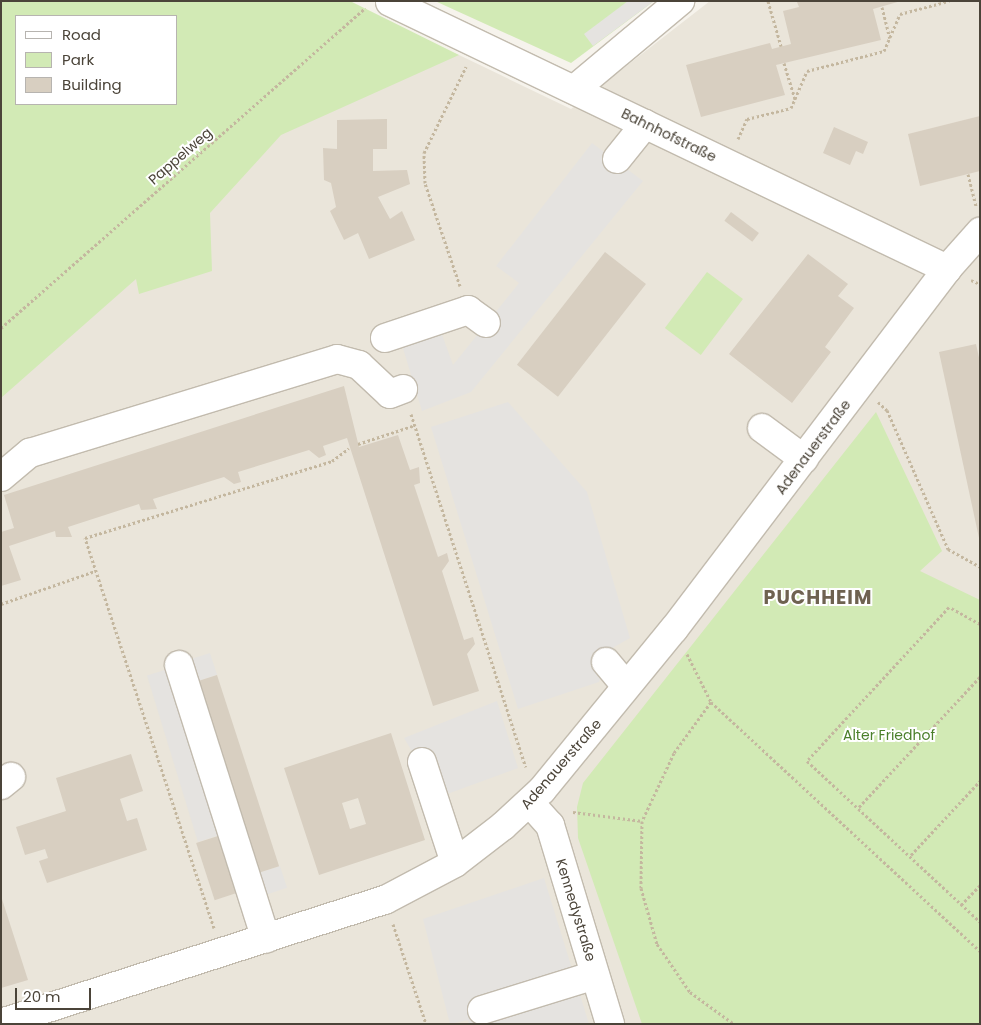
<!DOCTYPE html>
<meta charset="utf-8">
<style>
body{margin:0}
#map{position:relative;width:981px;height:1025px;overflow:hidden;background:#f6f3ec;font-family:Poppins,sans-serif}
div>[style]{position:absolute}
.residential>*{inset:0;background:#eae5da}
.green>*{inset:0;background:#d2eab5;transform-origin:0 0}
.parking>*{inset:0;background:#e5e3e0;transform-origin:0 0}
.building>*{inset:0;background:#d8cfc1;transform-origin:0 0}
.path>*{height:3px;margin-top:-1.5px;transform-origin:0;background:repeating-linear-gradient(90deg,#c4b79f 0 2.5px,transparent 0 5px)}
.roads{filter:drop-shadow(1px 0 #c2bbae) drop-shadow(-1px 0 #c2bbae) drop-shadow(0 1px #c2bbae) drop-shadow(0 -1px #c2bbae)}
.minor>*{height:28px;margin:-14px;padding:0 14px;transform-origin:14px;border-radius:14px;background:#fff}
span{translate:-50% -50%;white-space:nowrap;text-align:center;line-height:1.15;-webkit-text-stroke:4px #fff;paint-order:stroke}
.street-label{font-size:14px;color:#4b4439}
.park-label{font-size:14px;color:#4a7f2a}
.district-label{font-size:19px;color:#6e6250;font-weight:700;letter-spacing:1px}
.frame{position:absolute;inset:0;border:2px solid #4b4439;pointer-events:none}
.legend{position:absolute;left:15px;top:15px;width:162px;height:90px;box-sizing:border-box;background:#fff;border:1px solid #b7b4b0;margin:0;padding:6px 9px;list-style:none;font-size:15px;color:#4b4439}
.legend li{display:flex;align-items:center;gap:10px;height:25px}
.legend b{width:25px;border:1px solid #b7b4b0}
.scale{position:absolute;left:15px;top:988px;width:76px;height:22px;box-sizing:border-box;border:2px solid #4b4439;border-top:0;padding-left:6px;font-size:15px;line-height:18px;white-space:nowrap;color:#4b4439;-webkit-text-stroke:4px #fff;paint-order:stroke}
</style>
<div id="map">
<div class="residential">
<div style="clip-path:polygon(710px 1px,980px 1px,980px 1024px,1px 1024px,1px 337px,372px 22px,459px 55px,571px 109px)"></div>
</div>
<div class="green">
<div style="clip-path:polygon(evenodd,1px 1px,350px 1px,459px 55px,281px 135px,210px 213px,212px 271px,139px 294px,136px 279px,1px 398px,1px 1px,176px 16px,176px 104px,16px 104px,16px 16px,176px 16px)"></div>
<div style="clip-path:polygon(435px 1px,654px 1px,571px 63px)"></div>
<div style="left:707px;top:272px;width:45px;height:70px;rotate:37deg"></div>
<div style="clip-path:polygon(876px 412px,942px 551px,920px 571px,980px 600px,980px 1024px,642px 1024px,578px 838px,577px 807px,583px 783px)"></div>
</div>
<div class="parking">
<div style="clip-path:polygon(628px 1px,654px 1px,593px 46px,584px 34px)"></div>
<div style="clip-path:polygon(592px 143px,643px 181px,471px 392px,422px 411px,402px 345px,441px 332px,453px 365px,519px 283px,496px 266px)"></div>
<div style="clip-path:polygon(508px 402px,587px 492px,630px 638px,609px 650px,599px 682px,518px 709px,431px 427px)"></div>
<div style="left:210px;top:653px;width:23px;height:23px;rotate:72deg"></div>
<div style="left:168px;top:669px;width:174px;height:22px;rotate:73deg"></div>
<div style="clip-path:polygon(497px 701px,518px 768px,439px 797px,404px 738px)"></div>
<div style="left:280px;top:866px;width:23px;height:23px;rotate:72deg"></div>
<div style="clip-path:polygon(544px 878px,589px 1024px,469px 1024px,468px 1020px,450px 1024px,423px 919px)"></div>
</div>
<div class="building">
<div style="clip-path:polygon(901px 1px,873px 9px,881px 40px,776px 65px,785px 95px,701px 117px,686px 65px,770px 43px,772px 49px,791px 44px,783px 11px,799px 7px,797px 2px)"></div>
<div style="clip-path:polygon(980px 116px,980px 171px,920px 186px,908px 134px)"></div>
<div style="clip-path:polygon(387px 119px,387px 149px,373px 149px,373px 171px,407px 170px,410px 184px,378px 197px,390px 219px,402px 211px,415px 240px,369px 259px,358px 233px,344px 240px,330px 211px,336px 207px,331px 183px,324px 180px,323px 148px,337px 149px,337px 120px)"></div>
<div style="clip-path:polygon(834px 127px,868px 142px,863px 154px,856px 151px,850px 165px,823px 153px)"></div>
<div style="left:731px;top:212px;width:35px;height:11px;rotate:37deg"></div>
<div style="left:605px;top:252px;width:52px;height:143px;rotate:38deg"></div>
<div style="clip-path:polygon(808px 254px,848px 284px,838px 296px,854px 308px,825px 347px,831px 352px,792px 403px,729px 354px)"></div>
<div style="clip-path:polygon(976px 344px,980px 362px,979px 538px,939px 352px)"></div>
<div style="clip-path:polygon(344px 386px,359px 447px,398px 435px,410px 470px,419px 467px,420px 483px,414px 485px,438px 557px,447px 553px,449px 561px,442px 571px,464px 640px,473px 637px,475px 644px,467px 654px,479px 691px,433px 706px,347px 438px,323px 446px,326px 455px,319px 458px,309px 450px,238px 472px,241px 482px,234px 484px,224px 477px,153px 499px,157px 509px,141px 510px,139px 504px,68px 527px,72px 537px,56px 537px,55px 531px,9px 546px,21px 580px,1px 586px,1px 532px,14px 528px,4px 495px)"></div>
<div style="left:217px;top:675px;width:201px;height:23px;rotate:72deg"></div>
<div style="clip-path:polygon(evenodd,391px 733px,425px 840px,319px 875px,284px 768px,391px 733px,358px 798px,366px 824px,350px 829px,342px 803px,358px 798px)"></div>
<div style="clip-path:polygon(131px 754px,143px 791px,120px 799px,127px 821px,137px 818px,147px 850px,47px 883px,39px 861px,48px 858px,45px 849px,25px 855px,16px 827px,66px 811px,56px 778px)"></div>
<div style="left:218px;top:836px;width:60px;height:23px;rotate:72deg"></div>
<div style="clip-path:polygon(1px 896px,28px 980px,1px 988px)"></div>
</div>
<div class="path">
<div style="left:768px;top:1px;width:47px;rotate:73.9deg"></div>
<div style="left:882px;top:7px;width:32px;rotate:76deg"></div>
<div style="left:784px;top:63px;width:39px;rotate:73deg"></div>
<div style="left:738px;top:139px;width:22px;rotate:-66deg"></div>
<div style="left:747px;top:119px;width:45px;rotate:-14deg"></div>
<div style="left:791px;top:108px;width:40px;rotate:-66.6deg"></div>
<div style="left:807px;top:71px;width:80px;rotate:-14.6deg"></div>
<div style="left:884px;top:51px;width:40px;rotate:-66.6deg"></div>
<div style="left:900px;top:14px;width:51px;rotate:-14.9deg"></div>
<div style="left:968px;top:174px;width:34px;rotate:76deg"></div>
<div style="left:971px;top:280px;width:10px;rotate:24deg"></div>
<div style="left:460px;top:286px;width:109px;rotate:-108.8deg"></div>
<div style="left:425px;top:183px;width:30px;rotate:-92deg"></div>
<div style="left:424px;top:153px;width:96px;rotate:-64deg"></div>
<div style="left:1px;top:328px;width:485px;rotate:-41.3deg"></div>
<div style="left:878px;top:402px;width:12px;rotate:42deg"></div>
<div style="left:887px;top:410px;width:152px;rotate:66.3deg"></div>
<div style="left:948px;top:549px;width:37px;rotate:29deg"></div>
<div style="left:411px;top:414px;width:371px;rotate:72deg"></div>
<div style="left:358px;top:444px;width:60px;rotate:-18.4deg"></div>
<div style="left:1px;top:604px;width:100px;rotate:-19.3deg"></div>
<div style="left:980px;top:624px;width:35px;rotate:-151deg"></div>
<div style="left:949px;top:607px;width:209px;rotate:132.7deg"></div>
<div style="left:807px;top:761px;width:236px;rotate:42.9deg"></div>
<div style="left:687px;top:654px;width:54px;rotate:63.4deg"></div>
<div style="left:711px;top:702px;width:367px;rotate:42.8deg"></div>
<div style="left:711px;top:702px;width:63px;rotate:126deg"></div>
<div style="left:674px;top:753px;width:75px;rotate:115.2deg"></div>
<div style="left:642px;top:821px;width:67px;rotate:90.9deg"></div>
<div style="left:641px;top:888px;width:58px;rotate:74.1deg"></div>
<div style="left:657px;top:944px;width:58px;rotate:55.5deg"></div>
<div style="left:690px;top:992px;width:54px;rotate:36deg"></div>
<div style="left:859px;top:807px;width:178px;rotate:-47.1deg"></div>
<div style="left:573px;top:812px;width:70px;rotate:7.4deg"></div>
<div style="left:911px;top:855px;width:101px;rotate:-47deg"></div>
<div style="left:961px;top:905px;width:28px;rotate:-46deg"></div>
<div style="left:393px;top:924px;width:105px;rotate:71.7deg"></div>
<div style="left:214px;top:928px;width:411px;rotate:-108.3deg"></div>
<div style="left:85px;top:538px;width:259px;rotate:-17.3deg"></div>
<div style="left:332px;top:461px;width:21px;rotate:-37deg"></div>
</div>
<div class="roads">
<div class="minor">
<div style="left:390px;top:2px;width:618px;rotate:25.61deg"></div>
<div style="left:576px;top:88px;width:136px;rotate:-39.9deg"></div>
<div style="left:617px;top:159px;width:45px;rotate:-51.3deg"></div>
<div style="left:385px;top:338px;width:88px;rotate:-18.6deg"></div>
<div style="left:468px;top:310px;width:22px;rotate:36deg"></div>
<div style="left:762px;top:428px;width:52px;rotate:36.4deg"></div>
<div style="left:1px;top:477px;width:38px;rotate:-40deg"></div>
<div style="left:30px;top:453px;width:321px;rotate:-17deg"></div>
<div style="left:337px;top:359px;width:23px;rotate:15deg"></div>
<div style="left:359px;top:365px;width:42px;rotate:43.1deg"></div>
<div style="left:390px;top:394px;width:14px;rotate:-21deg"></div>
<div style="left:606px;top:662px;width:31px;rotate:50deg"></div>
<div style="left:179px;top:665px;width:287px;rotate:72.4deg"></div>
<div style="left:422px;top:762px;width:106px;rotate:71.9deg"></div>
<div style="left:1px;top:785px;width:13px;rotate:-39deg"></div>
<div style="left:530px;top:803px;width:30px;rotate:48deg"></div>
<div style="left:550px;top:825px;width:208px;rotate:73.2deg"></div>
<div style="left:482px;top:1010px;width:118px;rotate:-17.2deg"></div>
<div style="left:1px;top:1023px;width:403px;rotate:-17.8deg"></div>
<div style="left:385px;top:900px;width:79px;rotate:-27.9deg"></div>
<div style="left:455px;top:863px;width:61px;rotate:-37.6deg"></div>
<div style="left:503px;top:826px;width:53px;rotate:-42.7deg"></div>
<div style="left:542px;top:790px;width:208px;rotate:-50.7deg"></div>
<div style="left:674px;top:629px;width:452px;rotate:-52.8deg"></div>
<div style="left:947px;top:269px;width:50px;rotate:-48.3deg"></div>
</div>
</div>
<div class="street-label">
<span style="left:669px;top:135px;rotate:26deg">Bahnhofstraße</span>
<span style="left:180px;top:156px;rotate:-41deg">Pappelweg</span>
<span style="left:813px;top:447px;rotate:-53deg">Adenauerstraße</span>
<span style="left:561px;top:764px;rotate:-49deg">Adenauerstraße</span>
<span style="left:576px;top:910px;rotate:73deg">Kennedystraße</span>
</div>
<div class="park-label">
<span style="left:889px;top:735px">Alter Friedhof</span>
</div>
<div class="district-label">
<span style="left:818px;top:598px">PUCHHEIM</span>
</div>
<div class="frame"></div>
<ul class="legend">
<li><b style="height:6px;background:#fff"></b>Road</li>
<li><b style="height:14px;background:#d2eab5"></b>Park</li>
<li><b style="height:14px;background:#d8cfc1"></b>Building</li>
</ul>
<div class="scale">20 m</div>
</div>
